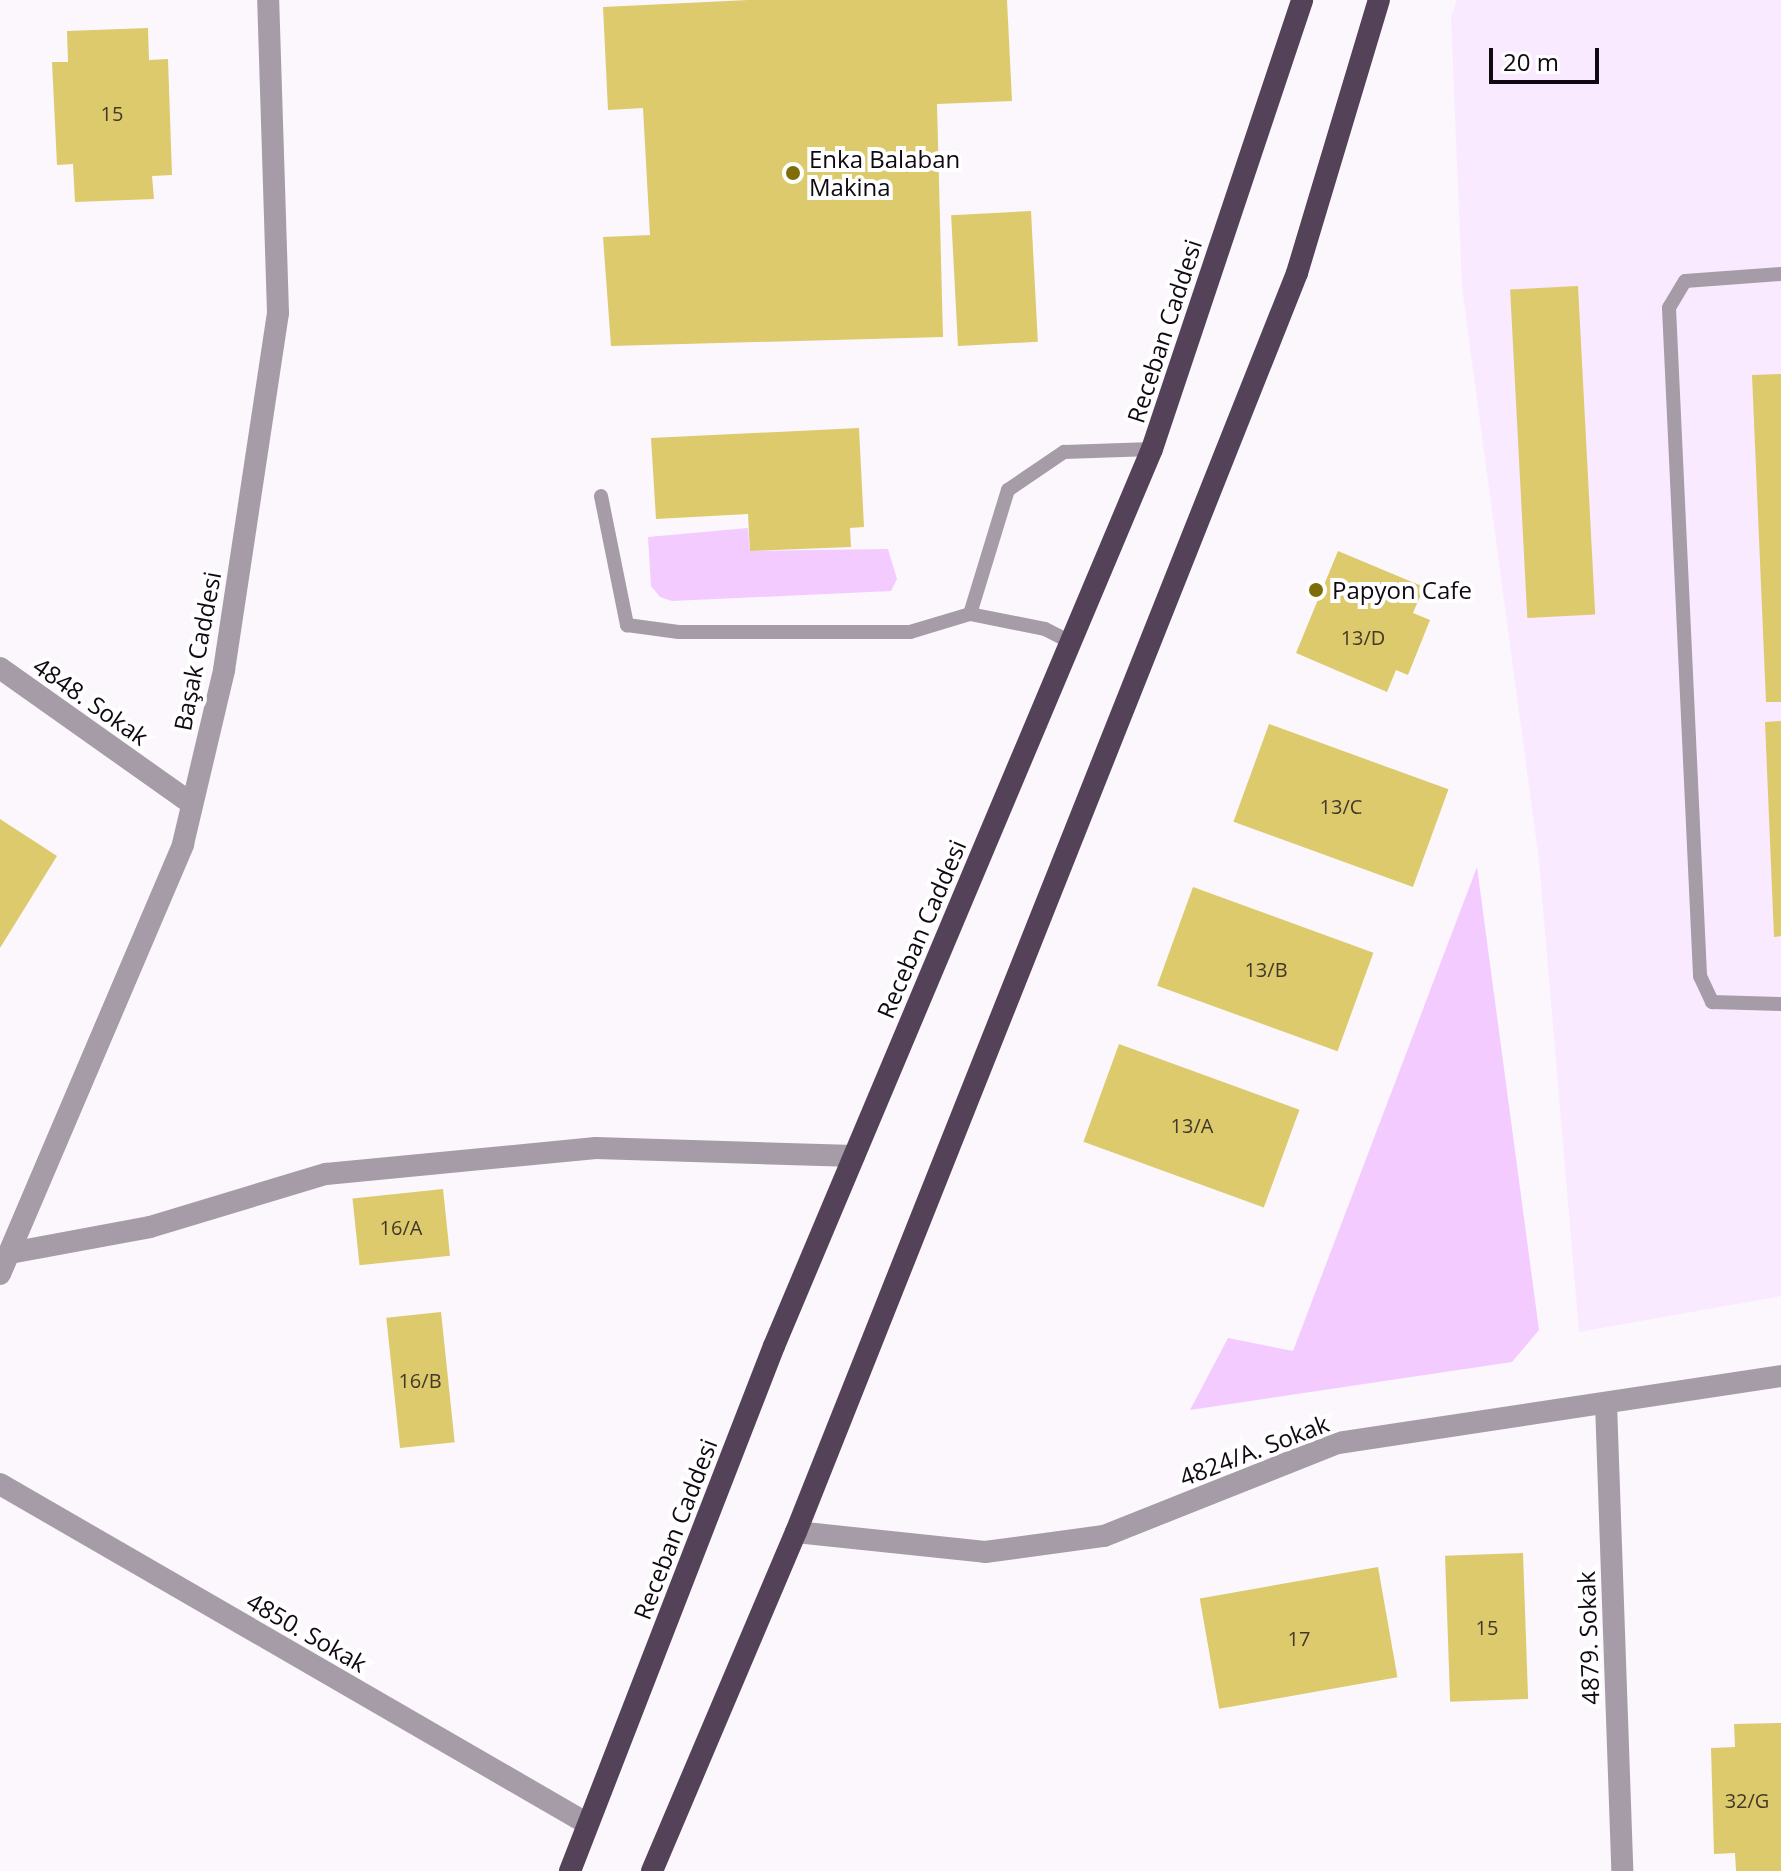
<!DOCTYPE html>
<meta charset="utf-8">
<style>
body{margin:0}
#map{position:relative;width:1781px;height:1871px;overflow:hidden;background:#fbf7fd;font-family:"Open Sans",sans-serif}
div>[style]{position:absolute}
.built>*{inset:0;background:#faeaff}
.green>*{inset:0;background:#f4cbff}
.building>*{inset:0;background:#ddca6d;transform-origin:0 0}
.service>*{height:14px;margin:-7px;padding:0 7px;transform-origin:7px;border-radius:7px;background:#a59ca7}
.minor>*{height:22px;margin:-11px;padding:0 11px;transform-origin:11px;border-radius:11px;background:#a59ca7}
.tertiary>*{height:22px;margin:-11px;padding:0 11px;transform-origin:11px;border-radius:11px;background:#a59ca7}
.trunk>*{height:22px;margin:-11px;padding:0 11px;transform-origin:11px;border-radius:11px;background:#544358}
.dots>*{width:22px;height:22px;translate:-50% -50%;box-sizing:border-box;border:4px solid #fff;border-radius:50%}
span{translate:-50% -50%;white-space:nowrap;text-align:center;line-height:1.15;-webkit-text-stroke:8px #fff;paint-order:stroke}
.number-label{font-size:20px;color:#433929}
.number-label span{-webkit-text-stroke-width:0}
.poi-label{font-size:24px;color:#100912}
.left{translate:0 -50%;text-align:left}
.street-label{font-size:24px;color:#100912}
.scale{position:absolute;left:1489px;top:48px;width:110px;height:36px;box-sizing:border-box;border:4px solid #100912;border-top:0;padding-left:10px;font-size:24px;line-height:28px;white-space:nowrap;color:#100912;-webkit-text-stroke:6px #fff;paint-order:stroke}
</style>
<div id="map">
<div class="built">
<div style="clip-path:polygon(1457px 0,1781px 0,1781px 1296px,1579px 1332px,1539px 861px,1462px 287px,1451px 17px)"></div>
</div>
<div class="green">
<div style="clip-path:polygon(748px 528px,750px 551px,888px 549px,897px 579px,891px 591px,672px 601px,660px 597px,651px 586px,648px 537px)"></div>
<div style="clip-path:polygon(1477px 867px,1539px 1330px,1512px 1362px,1190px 1410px,1228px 1338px,1293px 1351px)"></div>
</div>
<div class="building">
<div style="clip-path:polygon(748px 0,1007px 0,1012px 101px,937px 104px,943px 337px,611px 346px,603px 237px,650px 235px,643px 108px,608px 110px,603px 7px)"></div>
<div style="clip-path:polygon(148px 28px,149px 60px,168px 59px,172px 175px,152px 176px,154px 199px,75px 202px,73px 164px,57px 165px,52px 62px,68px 62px,67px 31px)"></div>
<div style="left:1031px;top:211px;width:131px;height:80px;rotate:87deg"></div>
<div style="left:1578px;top:286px;width:329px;height:68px;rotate:87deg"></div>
<div style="clip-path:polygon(1781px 374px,1781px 702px,1766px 702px,1752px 375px)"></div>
<div style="clip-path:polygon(859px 428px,864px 527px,850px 528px,851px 547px,750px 551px,748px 514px,656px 519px,651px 438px)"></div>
<div style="clip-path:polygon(1338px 551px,1424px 587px,1413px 613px,1430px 620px,1408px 675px,1396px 670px,1387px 692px,1296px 653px)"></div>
<div style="clip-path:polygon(1781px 721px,1781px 936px,1774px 937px,1765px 722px)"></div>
<div style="left:1269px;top:724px;width:191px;height:104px;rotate:20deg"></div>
<div style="clip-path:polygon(0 819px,57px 856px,0 948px)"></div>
<div style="left:1193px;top:887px;width:192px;height:105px;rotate:20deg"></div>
<div style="left:1119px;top:1044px;width:192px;height:104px;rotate:20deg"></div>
<div style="left:443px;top:1189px;width:67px;height:91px;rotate:84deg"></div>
<div style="left:441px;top:1312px;width:131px;height:55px;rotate:84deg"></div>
<div style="left:1523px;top:1553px;width:146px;height:78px;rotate:88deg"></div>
<div style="left:1378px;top:1567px;width:112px;height:181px;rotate:80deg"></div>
<div style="clip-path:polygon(1781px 1723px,1781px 1871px,1736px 1871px,1735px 1853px,1714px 1854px,1711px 1748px,1735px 1747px,1734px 1724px)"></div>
</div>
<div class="service">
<div style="left:1781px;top:274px;width:96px;rotate:175.8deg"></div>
<div style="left:1685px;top:281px;width:31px;rotate:121deg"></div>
<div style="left:1669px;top:308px;width:669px;rotate:87.34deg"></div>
<div style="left:1700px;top:976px;width:29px;rotate:65deg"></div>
<div style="left:1712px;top:1002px;width:69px;rotate:1.7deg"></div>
<div style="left:601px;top:496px;width:132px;rotate:78.6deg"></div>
<div style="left:627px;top:625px;width:52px;rotate:7.7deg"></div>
<div style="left:679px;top:632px;width:231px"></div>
<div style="left:910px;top:632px;width:63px;rotate:-16.7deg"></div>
<div style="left:970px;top:614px;width:130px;rotate:-73deg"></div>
<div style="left:1008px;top:490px;width:68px;rotate:-34.2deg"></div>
<div style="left:1064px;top:452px;width:88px;rotate:-2deg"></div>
<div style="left:970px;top:614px;width:76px;rotate:11.3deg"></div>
<div style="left:1045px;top:629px;width:27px;rotate:27deg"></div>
</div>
<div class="minor">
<div style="left:0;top:668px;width:235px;rotate:35.3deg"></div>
<div style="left:10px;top:1253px;width:142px;rotate:-10.5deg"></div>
<div style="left:150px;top:1227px;width:184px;rotate:-16.8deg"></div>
<div style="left:326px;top:1174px;width:271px;rotate:-5.5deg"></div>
<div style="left:596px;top:1148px;width:258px;rotate:1.8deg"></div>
<div style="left:1606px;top:1403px;width:468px;rotate:88deg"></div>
<div style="left:0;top:1484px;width:679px;rotate:30.04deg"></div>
<div style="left:796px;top:1532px;width:190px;rotate:6deg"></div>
<div style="left:985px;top:1552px;width:120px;rotate:-7.7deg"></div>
<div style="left:1104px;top:1536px;width:252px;rotate:-21.7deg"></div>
<div style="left:1338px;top:1443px;width:448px;rotate:-8.6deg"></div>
</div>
<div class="tertiary">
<div style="left:0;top:1274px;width:467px;rotate:-66.9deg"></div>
<div style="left:183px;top:844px;width:179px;rotate:-76.7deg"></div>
<div style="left:224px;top:670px;width:361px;rotate:-81.4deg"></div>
<div style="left:278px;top:313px;width:313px;rotate:-91.8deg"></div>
</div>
<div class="trunk">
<div style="left:570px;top:1871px;width:563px;rotate:-68.77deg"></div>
<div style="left:774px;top:1346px;width:973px;rotate:-67.15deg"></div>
<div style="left:1152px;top:449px;width:473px;rotate:-71.5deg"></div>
<div style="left:652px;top:1871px;width:368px;rotate:-67deg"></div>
<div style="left:796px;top:1532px;width:1355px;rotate:-68.3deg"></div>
<div style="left:1297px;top:273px;width:285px;rotate:-73.3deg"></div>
</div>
<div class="dots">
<div style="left:793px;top:173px;background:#7e6d08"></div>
<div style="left:1316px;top:590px;background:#7e6d08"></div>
</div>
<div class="number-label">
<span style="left:112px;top:113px">15</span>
<span style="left:1363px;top:637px">13/D</span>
<span style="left:1341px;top:806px">13/C</span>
<span style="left:1266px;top:969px">13/B</span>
<span style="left:1192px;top:1125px">13/A</span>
<span style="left:401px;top:1227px">16/A</span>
<span style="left:420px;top:1380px">16/B</span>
<span style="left:1487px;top:1627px">15</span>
<span style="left:1299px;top:1638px">17</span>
<span style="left:1747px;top:1800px">32/G</span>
</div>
<div class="poi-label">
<span class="left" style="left:809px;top:173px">Enka Balaban<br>Makina</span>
<span class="left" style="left:1332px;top:590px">Papyon Cafe</span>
</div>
<div class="street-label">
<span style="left:1164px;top:331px;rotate:-72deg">Receban Caddesi</span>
<span style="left:197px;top:651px;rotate:-79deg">Başak Caddesi</span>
<span style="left:91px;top:701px;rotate:35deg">4848. Sokak</span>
<span style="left:921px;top:929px;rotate:-67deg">Receban Caddesi</span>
<span style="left:1254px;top:1450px;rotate:-21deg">4824/A. Sokak</span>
<span style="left:675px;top:1529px;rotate:-69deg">Receban Caddesi</span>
<span style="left:307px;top:1632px;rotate:30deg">4850. Sokak</span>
<span style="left:1588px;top:1638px;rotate:-92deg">4879. Sokak</span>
</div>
<div class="scale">20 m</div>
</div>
